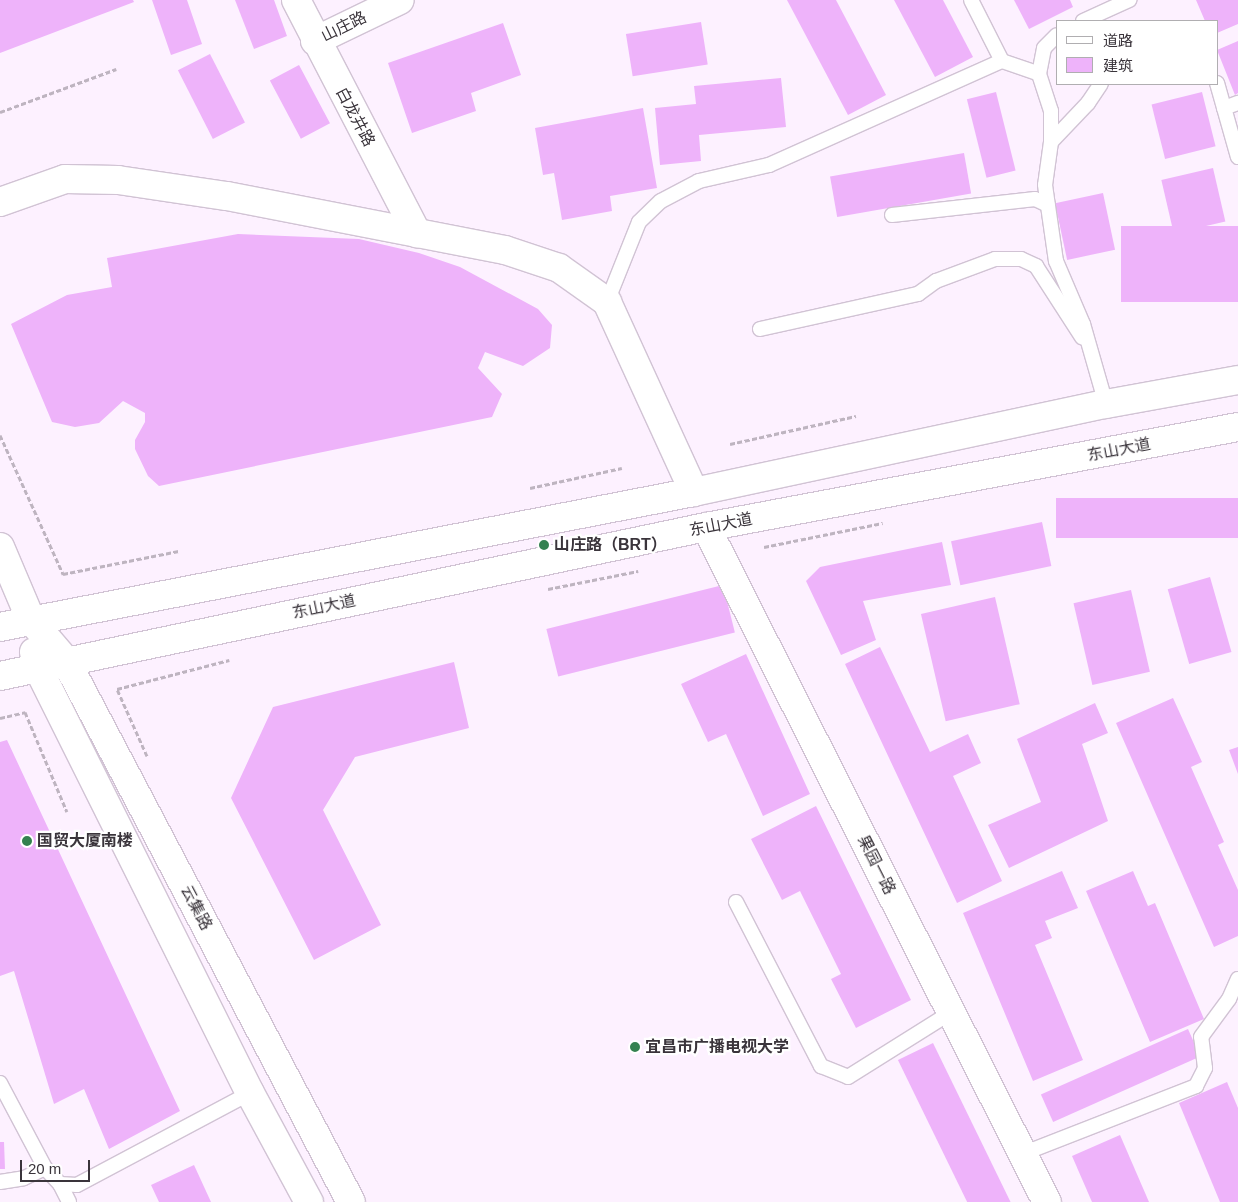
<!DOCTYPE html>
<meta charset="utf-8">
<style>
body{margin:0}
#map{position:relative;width:1238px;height:1202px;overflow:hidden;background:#fdf1ff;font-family:Arial,"Noto Sans SC",sans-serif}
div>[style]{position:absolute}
.building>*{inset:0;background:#eeb3fa;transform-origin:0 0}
.path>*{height:3px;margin-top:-1.5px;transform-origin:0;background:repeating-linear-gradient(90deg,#beb4c0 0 5px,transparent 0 7.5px)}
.roads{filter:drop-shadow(1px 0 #d1c3d4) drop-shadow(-1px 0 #d1c3d4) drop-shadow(0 1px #d1c3d4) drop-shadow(0 -1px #d1c3d4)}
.lane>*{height:14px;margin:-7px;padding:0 7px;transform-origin:7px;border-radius:7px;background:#fff}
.street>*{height:28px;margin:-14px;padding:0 14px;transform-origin:14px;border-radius:14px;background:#fff}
.secondary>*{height:28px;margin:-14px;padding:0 14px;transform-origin:14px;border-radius:14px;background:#fff}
.primary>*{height:28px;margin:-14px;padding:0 14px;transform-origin:14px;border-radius:14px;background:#fff}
.dots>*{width:14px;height:14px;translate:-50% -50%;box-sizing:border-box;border:2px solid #fff;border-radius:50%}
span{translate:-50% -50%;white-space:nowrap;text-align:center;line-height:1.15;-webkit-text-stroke:4.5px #fff;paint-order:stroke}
.street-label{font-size:16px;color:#3a343b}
.poi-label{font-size:16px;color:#3a343b;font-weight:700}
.left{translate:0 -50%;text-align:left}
.legend{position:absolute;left:1056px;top:20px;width:162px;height:65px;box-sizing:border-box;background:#fff;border:1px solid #b0aeb1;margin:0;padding:6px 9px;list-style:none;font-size:15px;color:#3a343b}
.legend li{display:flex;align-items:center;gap:10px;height:25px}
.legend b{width:25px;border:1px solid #b0aeb1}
.scale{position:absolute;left:20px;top:1160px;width:70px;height:22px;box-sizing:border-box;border:2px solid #3a343b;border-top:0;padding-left:6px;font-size:15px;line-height:18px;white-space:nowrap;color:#3a343b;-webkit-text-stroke:4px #fff;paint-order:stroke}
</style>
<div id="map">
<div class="building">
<div style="clip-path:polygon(0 0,133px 0,134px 2px,0 53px)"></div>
<div style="clip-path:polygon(152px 0,187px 0,202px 44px,171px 55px)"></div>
<div style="clip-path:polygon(235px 0,274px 0,287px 36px,254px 49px)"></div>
<div style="clip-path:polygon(787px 0,836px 0,886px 95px,848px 115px)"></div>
<div style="clip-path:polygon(894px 0,943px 0,973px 57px,935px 77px)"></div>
<div style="clip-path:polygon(1014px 0,1070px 0,1073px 7px,1029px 29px)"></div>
<div style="clip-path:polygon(1196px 0,1238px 0,1238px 24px,1217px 33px,1217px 21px,1205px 21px)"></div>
<div style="left:701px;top:22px;width:43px;height:76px;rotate:81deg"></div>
<div style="clip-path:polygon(503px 23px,521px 75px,471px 93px,476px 111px,412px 133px,388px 63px)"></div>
<div style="clip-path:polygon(1238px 41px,1238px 93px,1235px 95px,1217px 50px)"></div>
<div style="left:210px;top:54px;width:77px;height:36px;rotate:63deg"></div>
<div style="left:299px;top:65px;width:66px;height:33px;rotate:62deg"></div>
<div style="clip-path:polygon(781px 78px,786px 127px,699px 135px,701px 161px,660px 165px,655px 108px,696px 104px,694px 86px)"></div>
<div style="left:996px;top:92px;width:81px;height:30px;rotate:76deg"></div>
<div style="left:1202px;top:92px;width:56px;height:52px;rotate:76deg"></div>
<div style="clip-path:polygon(643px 108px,657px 188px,610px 196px,612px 211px,562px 220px,554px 173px,543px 175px,535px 128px)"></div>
<div style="left:964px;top:153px;width:41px;height:136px;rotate:80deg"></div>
<div style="left:1213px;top:168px;width:55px;height:53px;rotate:77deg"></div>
<div style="left:1103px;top:193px;width:58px;height:49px;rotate:78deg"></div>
<div style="left:1238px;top:226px;width:76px;height:117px;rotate:90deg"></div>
<div style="clip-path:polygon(238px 234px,359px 239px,419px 253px,460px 267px,538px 309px,552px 325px,550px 348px,523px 366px,485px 352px,478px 368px,502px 394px,492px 417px,159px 486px,148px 476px,135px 449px,135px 440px,145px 422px,145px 413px,123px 401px,99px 423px,75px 427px,52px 422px,11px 324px,67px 295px,112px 287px,107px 258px)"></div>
<div style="left:1238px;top:498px;width:40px;height:182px;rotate:90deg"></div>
<div style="left:1042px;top:522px;width:45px;height:93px;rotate:78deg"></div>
<div style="clip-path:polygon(942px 542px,951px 585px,863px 601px,876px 640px,841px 655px,806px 581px,820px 567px)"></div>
<div style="left:1210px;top:577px;width:78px;height:44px;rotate:74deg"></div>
<div style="left:723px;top:585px;width:49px;height:182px;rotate:76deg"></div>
<div style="left:1131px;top:590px;width:84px;height:59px;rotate:77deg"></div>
<div style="left:995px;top:597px;width:110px;height:76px;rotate:77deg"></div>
<div style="clip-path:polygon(880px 647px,930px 752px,968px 734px,981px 763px,953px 776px,1002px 881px,957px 903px,845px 664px)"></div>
<div style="clip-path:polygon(746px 654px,810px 794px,763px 816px,726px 734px,708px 742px,681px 684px)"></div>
<div style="clip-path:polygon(454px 662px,469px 728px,355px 757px,323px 810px,381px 925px,314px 960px,231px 798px,273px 707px)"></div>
<div style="clip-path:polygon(1173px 698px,1202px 762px,1191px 767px,1224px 842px,1218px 845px,1238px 890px,1238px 936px,1214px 947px,1116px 723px)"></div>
<div style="clip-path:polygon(1095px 703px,1108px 733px,1082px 744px,1108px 821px,1009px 868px,988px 825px,1041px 802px,1017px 739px)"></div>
<div style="clip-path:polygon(7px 740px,180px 1111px,109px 1149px,84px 1089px,54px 1104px,14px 971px,0 976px,0 742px)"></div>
<div style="clip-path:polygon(1238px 747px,1238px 774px,1229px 750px)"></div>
<div style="clip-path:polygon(816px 806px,911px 1000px,856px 1028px,831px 979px,841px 974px,800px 891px,782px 900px,751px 839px)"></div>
<div style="clip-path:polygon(1062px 871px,1078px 908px,1045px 921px,1052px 938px,1035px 945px,1083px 1060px,1033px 1081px,963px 913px)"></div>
<div style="clip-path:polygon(1133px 871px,1148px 906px,1155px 903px,1204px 1019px,1150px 1042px,1086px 891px)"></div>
<div style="left:1188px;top:1029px;width:30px;height:161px;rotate:66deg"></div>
<div style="left:933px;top:1043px;width:177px;height:39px;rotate:64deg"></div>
<div style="clip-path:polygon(1227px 1082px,1238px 1108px,1238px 1202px,1220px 1202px,1179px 1103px)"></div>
<div style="clip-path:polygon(1120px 1135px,1149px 1202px,1092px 1202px,1072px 1156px)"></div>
<div style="clip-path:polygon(0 1142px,4px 1142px,5px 1169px,0 1169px)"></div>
<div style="clip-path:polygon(194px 1165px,211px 1202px,159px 1202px,151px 1185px)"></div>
</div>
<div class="path">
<div style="left:0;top:112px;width:124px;rotate:-20.3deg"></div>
<div style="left:0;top:435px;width:153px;rotate:65.6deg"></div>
<div style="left:63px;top:574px;width:118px;rotate:-11.2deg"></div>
<div style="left:730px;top:444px;width:129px;rotate:-12.5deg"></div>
<div style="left:530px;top:488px;width:94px;rotate:-12.3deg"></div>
<div style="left:764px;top:547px;width:121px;rotate:-11.4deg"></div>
<div style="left:548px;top:589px;width:92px;rotate:-11.3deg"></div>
<div style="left:0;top:718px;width:26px;rotate:-13deg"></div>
<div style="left:25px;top:712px;width:108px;rotate:67.2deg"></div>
<div style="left:147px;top:756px;width:73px;rotate:-114.1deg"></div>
<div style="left:117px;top:689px;width:116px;rotate:-14.5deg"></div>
</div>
<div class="roads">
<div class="lane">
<div style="left:971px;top:0;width:68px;rotate:63.1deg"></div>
<div style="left:1083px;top:21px;width:51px;rotate:-24.5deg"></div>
<div style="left:1039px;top:74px;width:26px;rotate:-79deg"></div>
<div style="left:1044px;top:48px;width:18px;rotate:-45deg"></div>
<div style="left:1217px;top:83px;width:77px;rotate:74.2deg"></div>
<div style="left:1224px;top:108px;width:15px;rotate:-20deg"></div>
<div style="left:1051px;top:142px;width:54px;rotate:-46.5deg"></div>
<div style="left:1088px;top:103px;width:23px;rotate:-56deg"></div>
<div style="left:892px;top:215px;width:144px;rotate:-6.4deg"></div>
<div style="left:1035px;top:199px;width:14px;rotate:25deg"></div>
<div style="left:607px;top:302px;width:86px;rotate:-68.2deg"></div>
<div style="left:639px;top:222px;width:30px;rotate:-44deg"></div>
<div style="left:661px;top:201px;width:43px;rotate:-27.8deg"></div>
<div style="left:699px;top:181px;width:72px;rotate:-12.9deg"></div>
<div style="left:769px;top:165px;width:255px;rotate:-24.1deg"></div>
<div style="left:1002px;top:61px;width:39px;rotate:19deg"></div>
<div style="left:1039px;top:74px;width:39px;rotate:72deg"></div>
<div style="left:1051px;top:111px;width:31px;rotate:90deg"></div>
<div style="left:1051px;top:142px;width:43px;rotate:97.9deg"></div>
<div style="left:1045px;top:185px;width:77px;rotate:81.8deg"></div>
<div style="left:1056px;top:261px;width:69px;rotate:66.8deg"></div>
<div style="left:1083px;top:324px;width:83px;rotate:74deg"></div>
<div style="left:760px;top:329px;width:162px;rotate:-12.5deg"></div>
<div style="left:918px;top:294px;width:22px;rotate:-36deg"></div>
<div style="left:936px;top:281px;width:63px;rotate:-20.4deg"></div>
<div style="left:995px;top:259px;width:26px"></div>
<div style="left:1021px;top:259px;width:17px;rotate:25deg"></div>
<div style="left:1036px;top:266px;width:85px;rotate:57.1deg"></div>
<div style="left:736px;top:902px;width:185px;rotate:62.6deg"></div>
<div style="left:821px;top:1066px;width:29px;rotate:22deg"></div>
<div style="left:848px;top:1077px;width:120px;rotate:-32.1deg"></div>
<div style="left:0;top:1083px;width:96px;rotate:62.1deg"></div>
<div style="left:45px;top:1168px;width:22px;rotate:47deg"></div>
<div style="left:60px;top:1184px;width:17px;rotate:3deg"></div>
<div style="left:77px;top:1185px;width:196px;rotate:-28deg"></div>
<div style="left:1022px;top:1154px;width:187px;rotate:-21.3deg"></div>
<div style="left:1196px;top:1086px;width:20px;rotate:-63deg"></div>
<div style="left:1205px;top:1068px;width:31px;rotate:-97deg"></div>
<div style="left:1201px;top:1037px;width:47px;rotate:-53.6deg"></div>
<div style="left:1229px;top:999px;width:22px;rotate:-66deg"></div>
<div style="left:0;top:1182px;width:24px;rotate:-9deg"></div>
<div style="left:24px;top:1178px;width:23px;rotate:-25deg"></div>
<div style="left:60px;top:1184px;width:20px;rotate:63deg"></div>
</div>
<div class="street">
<div style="left:296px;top:0;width:263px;rotate:62.6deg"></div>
<div style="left:315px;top:41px;width:94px;rotate:-25.8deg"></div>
<div style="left:0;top:202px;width:69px;rotate:-19.5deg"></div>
<div style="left:65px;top:179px;width:53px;rotate:1.1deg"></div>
<div style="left:118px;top:180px;width:110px;rotate:8.4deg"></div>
<div style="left:227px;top:196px;width:283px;rotate:11deg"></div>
<div style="left:505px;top:250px;width:57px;rotate:18.4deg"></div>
<div style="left:559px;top:268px;width:59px;rotate:35.3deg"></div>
<div style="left:607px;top:302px;width:209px;rotate:65.4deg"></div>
</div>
<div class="secondary">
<div style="left:706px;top:527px;width:756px;rotate:63.2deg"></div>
</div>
<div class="primary">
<div style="left:0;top:547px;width:79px;rotate:67deg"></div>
<div style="left:31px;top:620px;width:54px;rotate:49.5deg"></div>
<div style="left:66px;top:661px;width:611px;rotate:62.22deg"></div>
<div style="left:0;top:627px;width:707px;rotate:-11.01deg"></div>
<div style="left:694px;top:492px;width:421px;rotate:-12.1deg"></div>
<div style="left:1106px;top:404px;width:134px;rotate:-10.3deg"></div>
<div style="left:34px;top:652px;width:16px;rotate:76deg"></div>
<div style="left:38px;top:668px;width:475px;rotate:63.5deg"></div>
<div style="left:250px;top:1093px;width:124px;rotate:61.6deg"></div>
<div style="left:0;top:676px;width:722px;rotate:-11.92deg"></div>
<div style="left:706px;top:527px;width:541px;rotate:-10.65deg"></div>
</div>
</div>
<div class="dots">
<div style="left:544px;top:545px;background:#348150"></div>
<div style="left:27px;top:841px;background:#348150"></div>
<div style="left:635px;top:1047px;background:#348150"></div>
</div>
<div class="street-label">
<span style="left:344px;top:27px;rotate:-26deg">山庄路</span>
<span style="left:355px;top:117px;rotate:62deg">白龙井路</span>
<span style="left:1119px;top:450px;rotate:-11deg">东山大道</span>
<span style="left:721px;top:525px;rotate:-11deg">东山大道</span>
<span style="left:324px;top:607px;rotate:-12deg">东山大道</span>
<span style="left:876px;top:865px;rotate:63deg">果园一路</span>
<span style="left:196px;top:908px;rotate:62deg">云集路</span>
</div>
<div class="poi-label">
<span class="left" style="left:554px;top:545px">山庄路（BRT）</span>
<span class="left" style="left:37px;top:841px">国贸大厦南楼</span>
<span class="left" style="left:645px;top:1047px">宜昌市广播电视大学</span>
</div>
<ul class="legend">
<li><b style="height:6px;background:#fff"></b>道路</li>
<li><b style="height:14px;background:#eeb3fa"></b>建筑</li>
</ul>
<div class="scale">20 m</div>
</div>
